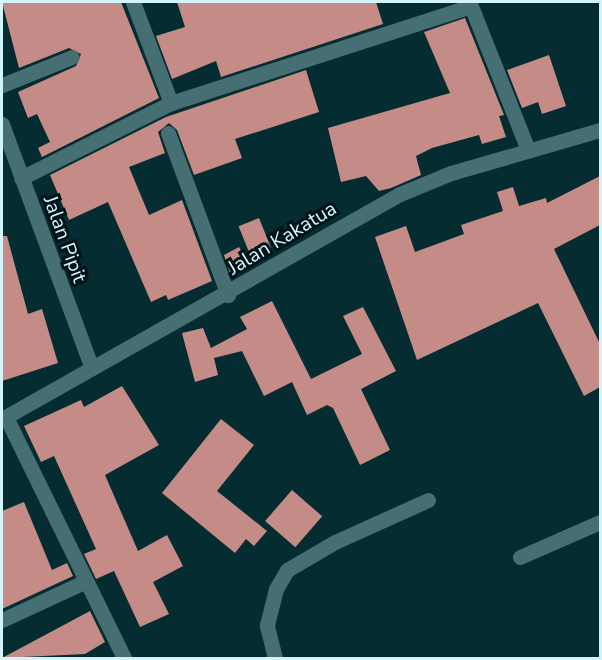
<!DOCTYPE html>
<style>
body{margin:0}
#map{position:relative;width:602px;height:660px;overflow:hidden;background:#052d31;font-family:"Nunito Sans",sans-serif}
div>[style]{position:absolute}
.building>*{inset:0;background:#c58b86;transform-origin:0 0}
.minor>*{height:15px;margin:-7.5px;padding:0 7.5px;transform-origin:7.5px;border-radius:7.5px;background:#456f73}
span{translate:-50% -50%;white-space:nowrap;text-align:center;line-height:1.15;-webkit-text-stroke:6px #001417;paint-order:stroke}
.street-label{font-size:20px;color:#d3f5f9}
.frame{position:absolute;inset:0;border:3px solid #d3f5f9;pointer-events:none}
</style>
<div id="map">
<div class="building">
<div style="clip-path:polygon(2px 2px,121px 2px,159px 98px,42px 157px,38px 148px,50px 142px,37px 114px,28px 118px,18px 92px,76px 66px,81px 54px,69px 48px,19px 68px)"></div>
<div style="clip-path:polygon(177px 2px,376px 2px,383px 24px,221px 77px,216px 61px,172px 79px,156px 36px,185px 27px)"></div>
<div style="clip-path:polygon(465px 18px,504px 115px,499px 116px,506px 137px,482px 144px,479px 135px,432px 148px,416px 156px,421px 175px,391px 188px,379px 191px,366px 176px,341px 182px,328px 128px,450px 93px,424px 32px)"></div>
<div style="clip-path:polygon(549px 55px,566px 106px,542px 114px,538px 102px,522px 108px,507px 70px)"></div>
<div style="clip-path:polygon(306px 70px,319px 112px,235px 139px,242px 158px,194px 175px,177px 130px,169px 123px,158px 132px,165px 153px,129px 167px,149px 215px,182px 200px,212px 281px,168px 300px,166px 295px,151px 302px,108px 202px,69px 220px,50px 175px,166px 117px)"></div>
<div style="clip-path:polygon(600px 176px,600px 225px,554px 249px,600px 344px,600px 387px,584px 396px,538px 303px,417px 360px,375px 237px,406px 226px,415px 252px,464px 234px,461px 225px,503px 211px,497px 192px,513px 187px,519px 206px,546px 198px,547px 203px)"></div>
<div style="left:259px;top:218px;width:32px;height:22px;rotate:68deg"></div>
<div style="clip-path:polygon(2px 236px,7px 236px,28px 314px,42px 309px,58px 363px,2px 381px)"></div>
<div style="clip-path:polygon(239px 247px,248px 264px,230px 273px,224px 255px)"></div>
<div style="clip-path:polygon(272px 301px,311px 379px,362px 354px,343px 316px,363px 307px,396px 371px,361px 389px,390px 450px,360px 465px,333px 408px,327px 405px,307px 415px,292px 382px,264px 396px,242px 351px,214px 358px,218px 375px,195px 382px,182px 333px,203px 328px,211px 348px,247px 329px,240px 317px)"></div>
<div style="clip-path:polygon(122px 386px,159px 445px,105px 475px,138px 551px,167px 535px,183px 566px,153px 582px,169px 614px,140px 627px,114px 571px,96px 579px,84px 554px,96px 549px,54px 456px,41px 462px,24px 426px,81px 400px,84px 407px)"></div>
<div style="clip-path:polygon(221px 419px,254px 445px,217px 491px,267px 531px,254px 546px,246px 539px,235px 553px,162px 493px)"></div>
<div style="left:292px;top:490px;width:40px;height:41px;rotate:41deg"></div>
<div style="clip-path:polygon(24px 502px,52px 570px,67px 563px,73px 576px,2px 609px,2px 511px)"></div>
<div style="clip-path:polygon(90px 611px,105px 642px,85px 654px,2px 658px)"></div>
</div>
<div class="minor">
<div style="left:133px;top:2px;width:108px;rotate:69.4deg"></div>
<div style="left:471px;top:6px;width:155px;rotate:68.4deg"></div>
<div style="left:2px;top:85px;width:75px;rotate:-21.8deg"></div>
<div style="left:2px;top:124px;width:260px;rotate:69.8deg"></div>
<div style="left:168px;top:133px;width:173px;rotate:69.7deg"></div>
<div style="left:21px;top:178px;width:168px;rotate:-26.6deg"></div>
<div style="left:171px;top:103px;width:315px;rotate:-17.9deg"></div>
<div style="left:471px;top:6px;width:4px;rotate:-117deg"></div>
<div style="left:6px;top:417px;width:268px;rotate:63.9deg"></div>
<div style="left:2px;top:419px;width:457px;rotate:-29.5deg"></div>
<div style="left:400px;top:194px;width:55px;rotate:-22.4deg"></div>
<div style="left:451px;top:173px;width:155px;rotate:-16.1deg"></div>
<div style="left:520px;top:557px;width:87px;rotate:-23.6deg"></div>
<div style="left:2px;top:620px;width:90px;rotate:-24.9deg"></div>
<div style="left:275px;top:658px;width:34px;rotate:-104deg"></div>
<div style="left:267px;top:625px;width:37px;rotate:-76deg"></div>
<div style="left:276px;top:589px;width:22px;rotate:-60deg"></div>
<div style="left:287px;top:570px;width:56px;rotate:-30.3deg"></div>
<div style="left:335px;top:542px;width:102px;rotate:-24.3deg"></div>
</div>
<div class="street-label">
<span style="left:282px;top:238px;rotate:-31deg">Jalan Kakatua</span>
<span style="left:65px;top:239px;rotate:70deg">Jalan Pipit</span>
</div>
<div class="frame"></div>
</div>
